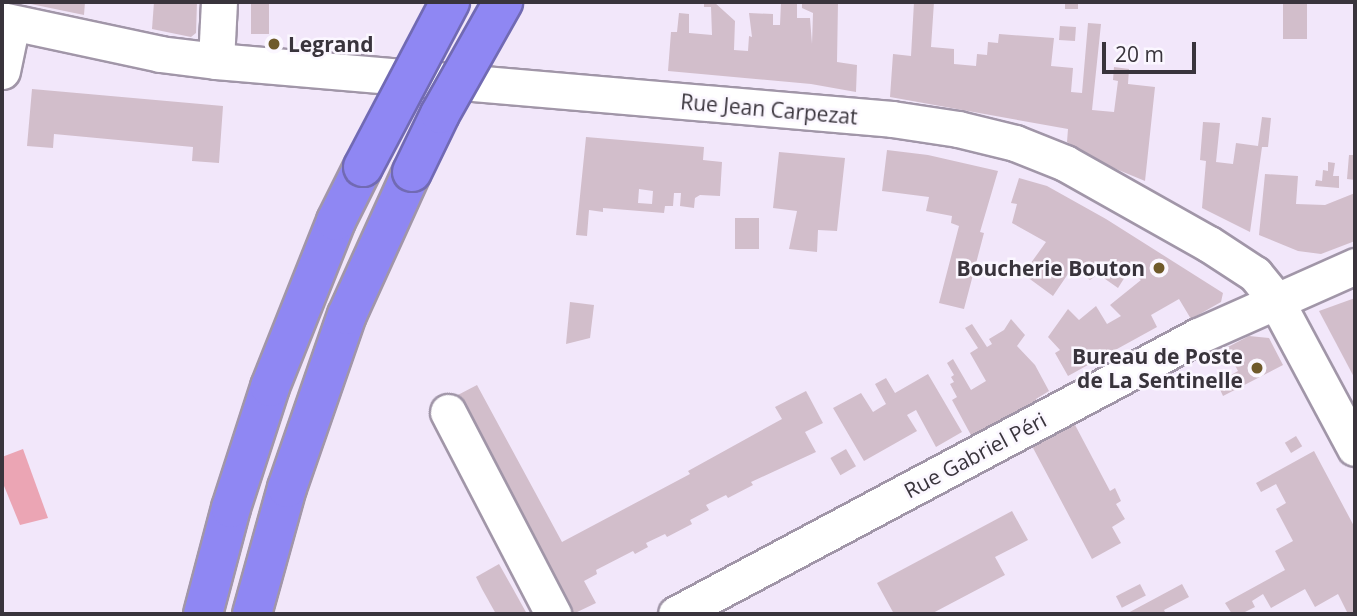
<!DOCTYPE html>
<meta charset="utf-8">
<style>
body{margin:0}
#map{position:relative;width:1357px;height:616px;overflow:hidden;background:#f2e7fa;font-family:"Open Sans",sans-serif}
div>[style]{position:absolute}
.green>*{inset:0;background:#eba5b4}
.building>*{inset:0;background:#d2becb;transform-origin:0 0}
.roads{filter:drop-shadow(2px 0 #a196a8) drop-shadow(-2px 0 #a196a8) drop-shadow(0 2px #a196a8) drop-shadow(0 -2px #a196a8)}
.minor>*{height:35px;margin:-17.5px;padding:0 17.5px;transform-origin:17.5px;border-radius:17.5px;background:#fff}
.highway>*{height:38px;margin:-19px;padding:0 19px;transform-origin:19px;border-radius:19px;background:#8f87f3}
.bridges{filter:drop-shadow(2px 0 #716ab3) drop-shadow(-2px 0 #716ab3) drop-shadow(0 2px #716ab3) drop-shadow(0 -2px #716ab3)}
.highway-bridge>*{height:38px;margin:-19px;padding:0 19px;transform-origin:19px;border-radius:19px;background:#8f87f3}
.dots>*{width:19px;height:19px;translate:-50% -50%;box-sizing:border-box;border:4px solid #fbf7ff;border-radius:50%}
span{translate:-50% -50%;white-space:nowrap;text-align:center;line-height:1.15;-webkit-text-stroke:5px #fbf7ff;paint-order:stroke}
.poi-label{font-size:21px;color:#39343c;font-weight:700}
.left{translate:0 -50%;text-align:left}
.right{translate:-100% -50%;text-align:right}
.street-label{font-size:21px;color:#39343c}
.frame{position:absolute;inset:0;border:4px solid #39343c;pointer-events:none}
.scale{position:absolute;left:1102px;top:42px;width:94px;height:32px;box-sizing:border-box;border:4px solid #39343c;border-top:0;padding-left:9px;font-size:21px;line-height:24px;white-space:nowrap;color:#39343c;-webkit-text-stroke:5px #fbf7ff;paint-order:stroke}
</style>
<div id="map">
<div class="green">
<div style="clip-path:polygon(23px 449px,48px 518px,20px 525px,2px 481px,2px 457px)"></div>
</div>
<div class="building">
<div style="clip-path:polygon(26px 2px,85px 2px,84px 15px,26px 3px)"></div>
<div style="clip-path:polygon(154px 2px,197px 2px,196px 33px,191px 37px,152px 29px)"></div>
<div style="left:251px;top:2px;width:18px;height:32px"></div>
<div style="clip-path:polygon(704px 2px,714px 2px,735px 21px,734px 50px,748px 51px,749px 36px,752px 37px,749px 13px,773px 14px,773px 25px,780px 25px,781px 3px,797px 4px,797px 18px,810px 18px,812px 44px,813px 13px,802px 8px,802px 2px,838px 2px,837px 62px,857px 65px,856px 92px,811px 84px,668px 71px,671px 32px,677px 32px,679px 13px,689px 14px,689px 33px,712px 35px,711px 7px,704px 7px)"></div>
<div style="clip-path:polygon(914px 2px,934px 2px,931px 47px,954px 49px,954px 64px,976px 66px,977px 54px,987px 55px,988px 42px,998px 43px,999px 34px,1054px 38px,1051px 66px,1073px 68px,1071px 92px,1082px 93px,1088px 23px,1101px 24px,1092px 110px,1114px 112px,1118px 81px,1113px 80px,1114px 67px,1129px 69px,1128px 84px,1155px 87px,1145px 181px,1087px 157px,1088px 154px,1067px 142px,1068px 129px,890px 97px,893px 54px,911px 56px)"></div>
<div style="left:1065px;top:2px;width:13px;height:7px"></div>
<div style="left:1283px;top:2px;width:24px;height:37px"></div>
<div style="left:1060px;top:26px;width:16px;height:14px;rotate:4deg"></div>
<div style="clip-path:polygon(32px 89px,223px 106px,219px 163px,192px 161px,193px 147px,54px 134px,53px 148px,27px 146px)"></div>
<div style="clip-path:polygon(1262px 117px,1271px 118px,1268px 147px,1262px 147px,1250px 232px,1202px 208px,1206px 161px,1200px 160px,1203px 122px,1220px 123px,1216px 162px,1233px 164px,1236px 143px,1258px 146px)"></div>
<div style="clip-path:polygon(evenodd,586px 137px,704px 147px,703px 160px,722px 162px,720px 196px,700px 195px,695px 198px,694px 208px,680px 206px,681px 193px,674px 193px,673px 206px,665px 206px,664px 213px,603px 208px,603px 212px,589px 210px,587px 236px,576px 235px,586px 137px,639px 189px,653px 191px,652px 204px,638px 203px,639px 189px)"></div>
<div style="clip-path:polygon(887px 150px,928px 155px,998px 171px,980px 232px,984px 233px,964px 309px,939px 303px,959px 226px,951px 223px,952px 216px,926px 211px,929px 197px,882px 191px)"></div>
<div style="clip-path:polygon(779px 152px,845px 158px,837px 231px,818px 230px,817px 252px,789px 249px,797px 211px,773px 208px)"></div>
<div style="clip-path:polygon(1349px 155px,1354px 155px,1355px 180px,1347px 179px)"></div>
<div style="clip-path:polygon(1328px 162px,1335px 163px,1333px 176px,1339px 176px,1339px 188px,1315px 186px,1316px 180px,1322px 181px,1323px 170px,1328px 171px)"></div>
<div style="clip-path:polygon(1265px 174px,1298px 176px,1296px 204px,1325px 205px,1355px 193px,1355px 241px,1321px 254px,1298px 251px,1259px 235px)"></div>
<div style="clip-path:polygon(1019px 178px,1047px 186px,1106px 219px,1223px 293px,1221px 302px,1191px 319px,1179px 299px,1151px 315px,1157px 327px,1068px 376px,1055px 353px,1060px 350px,1048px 337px,1068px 309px,1079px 320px,1096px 306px,1107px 324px,1121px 316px,1110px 305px,1141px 280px,1128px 272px,1118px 288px,1098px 274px,1090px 280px,1072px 268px,1053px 296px,1023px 274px,1046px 242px,1012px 223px,1017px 204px,1011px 203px)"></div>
<div style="left:735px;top:218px;width:24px;height:31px"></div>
<div style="clip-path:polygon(1355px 298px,1355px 379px,1319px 311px)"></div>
<div style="clip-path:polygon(570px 302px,594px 305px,590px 338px,566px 344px)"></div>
<div style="clip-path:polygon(1011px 319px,1025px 335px,1017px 346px,1035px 365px,1049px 391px,1036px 399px,1038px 402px,972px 437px,952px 400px,957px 397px,950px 384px,954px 382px,951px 377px,954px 375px,947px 363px,953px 359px,971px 390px,986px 381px,970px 353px,978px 348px,965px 328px,972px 324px,987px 347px,992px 344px,989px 339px,1004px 330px)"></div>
<div style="clip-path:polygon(1249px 336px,1269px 338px,1283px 365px,1223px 396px,1217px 383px,1238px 371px,1226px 348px)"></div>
<div style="clip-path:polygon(928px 374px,962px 432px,936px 447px,916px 410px,907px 415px,917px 431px,864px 461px,833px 408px,861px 393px,873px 412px,886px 404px,875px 384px,886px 378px,895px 393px)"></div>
<div style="clip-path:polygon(477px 385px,562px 542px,690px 474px,688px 471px,782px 419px,775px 407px,806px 391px,823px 423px,805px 432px,816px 452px,751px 482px,753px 485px,728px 498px,726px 495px,706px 505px,709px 510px,690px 520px,692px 524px,667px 537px,665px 534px,646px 543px,648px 547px,635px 554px,633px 551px,596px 570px,597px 574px,584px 581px,596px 603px,573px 614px,454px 397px)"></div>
<div style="clip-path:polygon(1074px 423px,1110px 491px,1115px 488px,1121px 501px,1116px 504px,1125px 519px,1112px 527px,1121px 543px,1092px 559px,1032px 446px)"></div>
<div style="left:1296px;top:436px;width:12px;height:13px;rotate:59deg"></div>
<div style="left:846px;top:449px;width:20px;height:18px;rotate:60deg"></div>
<div style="clip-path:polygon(1314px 451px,1355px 528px,1355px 614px,1348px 614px,1338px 594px,1315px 607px,1305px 589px,1271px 608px,1263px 594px,1252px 601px,1255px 607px,1241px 614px,1232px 614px,1225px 603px,1285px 570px,1275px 551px,1293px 541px,1276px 509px,1286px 503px,1276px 484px,1261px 492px,1256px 483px)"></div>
<div style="clip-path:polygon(1012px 511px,1028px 540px,995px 557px,1005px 575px,931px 614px,894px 614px,877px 583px)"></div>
<div style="clip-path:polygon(499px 564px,512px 587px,527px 614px,496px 614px,482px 589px,476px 577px)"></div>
<div style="left:1140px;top:584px;width:13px;height:27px;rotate:63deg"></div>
<div style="clip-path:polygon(1182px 584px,1189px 597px,1164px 610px,1166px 614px,1126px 614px)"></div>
</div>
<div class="roads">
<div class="minor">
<div style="left:2px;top:20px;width:162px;rotate:12.1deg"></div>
<div style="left:160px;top:54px;width:56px;rotate:7.1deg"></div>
<div style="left:216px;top:61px;width:678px;rotate:4.9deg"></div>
<div style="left:892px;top:119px;width:67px;rotate:8.6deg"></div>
<div style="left:958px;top:129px;width:59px;rotate:13.8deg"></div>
<div style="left:1015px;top:143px;width:54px;rotate:21.8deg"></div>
<div style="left:1065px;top:163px;width:165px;rotate:29.4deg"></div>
<div style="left:1209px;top:244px;width:55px;rotate:33.1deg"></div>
<div style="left:1255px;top:274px;width:32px;rotate:51deg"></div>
<div style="left:1275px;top:299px;width:169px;rotate:61.8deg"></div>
<div style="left:216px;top:61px;width:59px;rotate:-87.1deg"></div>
<div style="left:2px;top:71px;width:49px;rotate:-78.2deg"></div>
<div style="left:448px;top:412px;width:228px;rotate:62.5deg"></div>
<div style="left:676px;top:614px;width:591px;rotate:-28.04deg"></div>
<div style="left:1198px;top:336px;width:172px;rotate:-24deg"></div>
</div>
<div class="highway">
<div style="left:203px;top:614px;width:110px;rotate:-75.2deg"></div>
<div style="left:231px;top:508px;width:127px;rotate:-72.1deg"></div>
<div style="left:270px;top:387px;width:179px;rotate:-68.3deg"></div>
<div style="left:336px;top:221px;width:60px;rotate:-63.4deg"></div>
<div style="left:252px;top:614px;width:131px;rotate:-74.5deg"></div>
<div style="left:287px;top:488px;width:183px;rotate:-70.9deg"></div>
<div style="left:347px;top:315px;width:157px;rotate:-65.6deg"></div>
</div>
</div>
<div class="bridges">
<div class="highway-bridge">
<div style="left:363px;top:167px;width:187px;rotate:-62.2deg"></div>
<div style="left:412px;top:172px;width:64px;rotate:-64.2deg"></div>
<div style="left:440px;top:114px;width:129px;rotate:-60.6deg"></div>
</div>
</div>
<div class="dots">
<div style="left:274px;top:44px;background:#6f5a2a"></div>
<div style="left:1159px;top:268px;background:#6f5a2a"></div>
<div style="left:1257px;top:368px;background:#6f5a2a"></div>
</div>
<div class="poi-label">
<span class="left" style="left:288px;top:44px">Legrand</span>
<span class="right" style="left:1145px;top:268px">Boucherie Bouton</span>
<span class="right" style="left:1243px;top:368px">Bureau de Poste<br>de La Sentinelle</span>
</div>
<div class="street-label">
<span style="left:769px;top:109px;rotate:5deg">Rue Jean Carpezat</span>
<span style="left:975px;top:455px;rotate:-28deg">Rue Gabriel Péri</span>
</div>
<div class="frame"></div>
<div class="scale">20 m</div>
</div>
